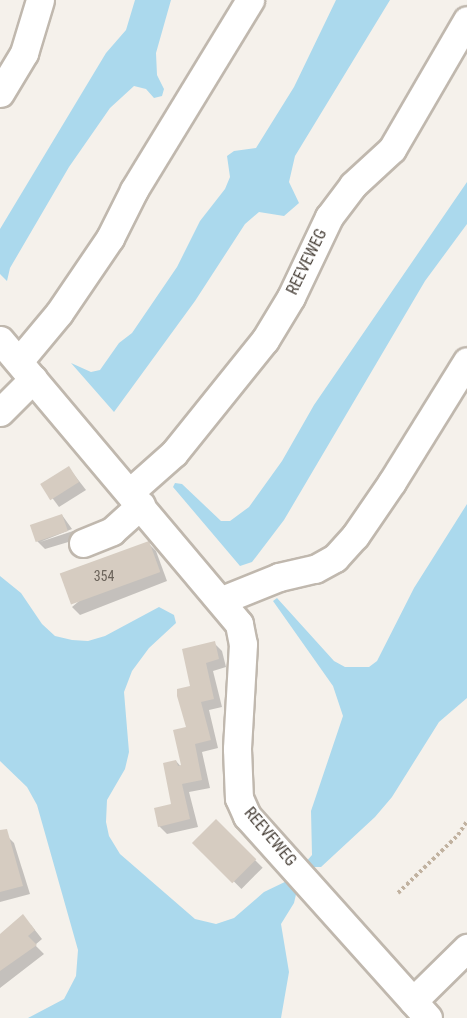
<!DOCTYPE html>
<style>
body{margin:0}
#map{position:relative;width:467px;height:1018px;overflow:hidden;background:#f5f1eb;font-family:"Roboto Condensed",sans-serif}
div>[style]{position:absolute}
.water>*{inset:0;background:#abd9ed}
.shadow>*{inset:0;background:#0003;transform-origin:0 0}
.building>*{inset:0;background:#d6ccc1;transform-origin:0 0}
.path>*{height:4px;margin-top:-2px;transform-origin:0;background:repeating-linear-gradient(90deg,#c1b2a0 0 3px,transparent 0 6px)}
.roads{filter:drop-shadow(2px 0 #c0b8ae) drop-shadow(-2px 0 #c0b8ae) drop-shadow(0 2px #c0b8ae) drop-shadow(0 -2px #c0b8ae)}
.minor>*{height:27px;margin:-13.5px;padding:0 13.5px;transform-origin:13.5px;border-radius:13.5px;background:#fff}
span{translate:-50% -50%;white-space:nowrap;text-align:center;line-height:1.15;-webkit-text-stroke:4.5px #fff;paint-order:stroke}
.number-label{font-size:14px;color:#6c645b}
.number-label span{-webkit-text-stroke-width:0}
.street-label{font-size:16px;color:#494139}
</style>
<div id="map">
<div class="water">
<div style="clip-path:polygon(135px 0,171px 0,156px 53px,157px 75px,164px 89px,162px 96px,154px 98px,146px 89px,134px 86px,110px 108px,69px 167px,10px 268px,7px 281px,0 274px,0 229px,106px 53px,126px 30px)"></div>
<div style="clip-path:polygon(336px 0,390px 0,295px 156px,289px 182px,299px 203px,284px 216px,259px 212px,245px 224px,195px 301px,114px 412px,71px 363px,91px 372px,100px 370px,119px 343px,132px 333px,177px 267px,200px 221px,225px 189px,230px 177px,227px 156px,234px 151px,256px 148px,294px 87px)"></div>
<div style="clip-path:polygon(467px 182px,467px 224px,425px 281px,284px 520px,252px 562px,240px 566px,173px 487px,175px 483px,182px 484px,221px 521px,230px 521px,249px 507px,282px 461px,314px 405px)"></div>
<div style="clip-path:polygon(467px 504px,467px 698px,439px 722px,392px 797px,375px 817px,321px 867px,314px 867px,298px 886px,294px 903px,281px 924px,289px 972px,281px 1018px,28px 1018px,64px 999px,76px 976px,78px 950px,37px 805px,27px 787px,0 761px,0 576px,21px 593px,42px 624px,55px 636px,72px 640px,88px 641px,105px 636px,159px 607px,174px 615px,176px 623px,149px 648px,132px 671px,124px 692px,129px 752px,125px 769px,107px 800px,106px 822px,109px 836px,120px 854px,195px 919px,216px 924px,234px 918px,264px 892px,291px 879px,312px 855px,311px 811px,343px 716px,333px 686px,273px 601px,277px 598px,334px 661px,345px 667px,369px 667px,377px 661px,414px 588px)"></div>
</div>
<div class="shadow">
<div style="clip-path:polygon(69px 468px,86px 490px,59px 507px,42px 484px)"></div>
<div style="clip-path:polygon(62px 515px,72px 529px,40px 542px,73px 531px,75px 540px,45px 549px,37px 541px)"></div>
<div style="clip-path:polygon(148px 543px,156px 551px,167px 581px,80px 615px,72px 607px)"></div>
<div style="clip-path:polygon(214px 643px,222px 651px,226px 667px,213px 671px,222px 707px,209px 710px,218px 748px,202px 752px,210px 788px,189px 792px,198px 827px,167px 834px,159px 826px,173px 805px,176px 761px,184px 770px,191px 687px)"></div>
<div style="left:216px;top:821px;width:66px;height:30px;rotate:45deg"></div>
<div style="clip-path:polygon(5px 834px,14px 843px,30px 894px,0 902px,0 836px)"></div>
<div style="clip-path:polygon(31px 925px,42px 939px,35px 945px,44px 954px,0 988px,0 936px)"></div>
</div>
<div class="building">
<div style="left:69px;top:466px;width:19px;height:34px;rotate:58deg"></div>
<div style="left:62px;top:514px;width:18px;height:34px;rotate:71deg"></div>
<div style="left:149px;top:541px;width:33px;height:95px;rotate:70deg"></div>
<div style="clip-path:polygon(215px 641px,219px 659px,206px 663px,214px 699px,201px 702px,211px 740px,195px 744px,202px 780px,182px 784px,190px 819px,158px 827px,154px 808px,171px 804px,163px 763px,176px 760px,178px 766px,181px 765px,173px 730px,186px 727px,177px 696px,177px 689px,190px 686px,182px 649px)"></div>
<div style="left:216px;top:819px;width:57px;height:34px;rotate:45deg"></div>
<div style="clip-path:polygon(7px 829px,23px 886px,0 892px,0 830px)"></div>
<div style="clip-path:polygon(23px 914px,35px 930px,28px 936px,37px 945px,0 971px,0 934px)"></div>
</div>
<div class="path">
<div style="left:398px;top:893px;width:83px;rotate:-44deg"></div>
<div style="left:458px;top:835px;width:17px;rotate:-57deg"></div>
</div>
<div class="roads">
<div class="minor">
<div style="left:0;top:93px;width:47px;rotate:-59deg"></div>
<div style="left:24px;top:53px;width:55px;rotate:-73.2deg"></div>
<div style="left:0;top:340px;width:371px;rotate:49.9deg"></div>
<div style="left:239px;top:624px;width:20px;rotate:79deg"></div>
<div style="left:243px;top:644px;width:105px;rotate:93.3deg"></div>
<div style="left:237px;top:749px;width:49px;rotate:87.7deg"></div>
<div style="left:239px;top:798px;width:20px;rotate:66deg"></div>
<div style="left:247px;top:816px;width:271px;rotate:48.1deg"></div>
<div style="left:19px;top:361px;width:62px;rotate:-50.2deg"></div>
<div style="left:59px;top:313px;width:91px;rotate:-55.8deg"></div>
<div style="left:110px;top:238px;width:54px;rotate:-63.4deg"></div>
<div style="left:134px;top:190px;width:223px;rotate:-58.6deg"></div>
<div style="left:0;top:412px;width:47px;rotate:-45deg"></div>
<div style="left:130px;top:492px;width:59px;rotate:-41.6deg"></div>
<div style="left:174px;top:453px;width:145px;rotate:-51.2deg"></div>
<div style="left:265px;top:340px;width:50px;rotate:-58.8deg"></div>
<div style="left:291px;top:297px;width:89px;rotate:-64.6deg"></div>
<div style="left:329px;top:217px;width:40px;rotate:-53deg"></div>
<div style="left:353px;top:185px;width:53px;rotate:-42.7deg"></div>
<div style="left:392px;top:149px;width:149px;rotate:-59.8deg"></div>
<div style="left:83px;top:543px;width:31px;rotate:-22deg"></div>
<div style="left:112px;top:531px;width:39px;rotate:-42deg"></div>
<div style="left:222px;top:600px;width:61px;rotate:-22deg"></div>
<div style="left:279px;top:577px;width:37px;rotate:-13deg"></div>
<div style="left:315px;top:569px;width:23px;rotate:-29deg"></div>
<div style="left:335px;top:558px;width:30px;rotate:-48deg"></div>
<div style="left:355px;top:536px;width:65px;rotate:-55.6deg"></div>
<div style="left:392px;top:482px;width:142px;rotate:-58.2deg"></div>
<div style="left:413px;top:1001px;width:76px;rotate:-44.5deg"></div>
</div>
</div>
<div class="number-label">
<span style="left:104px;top:576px">354</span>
</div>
<div class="street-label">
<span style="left:307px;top:262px;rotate:-64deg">REEVEWEG</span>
<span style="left:270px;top:837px;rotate:50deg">REEVEWEG</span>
</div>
</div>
